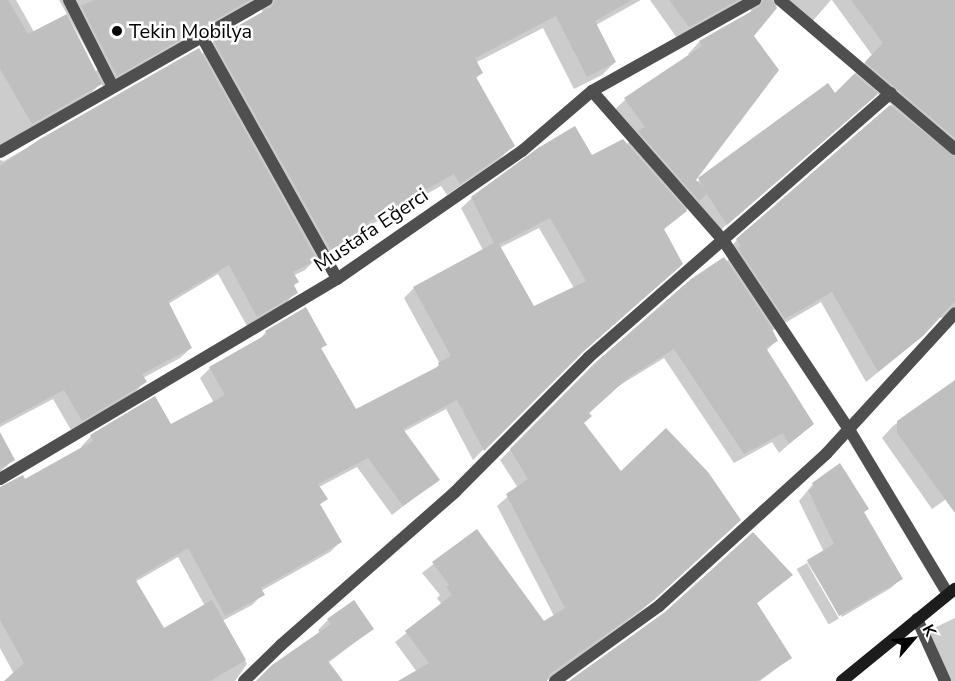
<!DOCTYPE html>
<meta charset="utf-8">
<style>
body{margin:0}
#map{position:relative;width:955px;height:681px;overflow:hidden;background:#fff;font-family:"Nunito Sans",sans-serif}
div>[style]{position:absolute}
.shadow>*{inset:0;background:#0003;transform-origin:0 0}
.building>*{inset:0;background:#bfbfbf}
.street>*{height:12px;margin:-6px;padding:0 6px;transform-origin:6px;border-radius:6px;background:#4f4f4f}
.secondary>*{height:12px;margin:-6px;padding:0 6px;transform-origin:6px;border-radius:6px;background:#1c1c1c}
.dots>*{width:16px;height:16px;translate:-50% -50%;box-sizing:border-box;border:3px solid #fff;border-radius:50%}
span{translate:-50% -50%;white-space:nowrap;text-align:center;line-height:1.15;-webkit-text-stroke:5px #fff;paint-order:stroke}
.poi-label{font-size:20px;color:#000}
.left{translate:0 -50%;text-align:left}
.street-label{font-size:20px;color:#000}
.north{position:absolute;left:883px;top:609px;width:60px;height:60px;-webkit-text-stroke:4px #fff;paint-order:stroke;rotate:62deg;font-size:16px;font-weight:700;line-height:24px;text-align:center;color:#000}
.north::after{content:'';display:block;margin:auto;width:21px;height:27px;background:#000;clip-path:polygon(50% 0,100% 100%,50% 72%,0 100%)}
</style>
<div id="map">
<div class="shadow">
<div style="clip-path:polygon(0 0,16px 0,64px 85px,98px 70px,59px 0,641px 0,596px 25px,615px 62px,602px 75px,574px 89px,543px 28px,475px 63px,481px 73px,475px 79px,513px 145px,501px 158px,447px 195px,441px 186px,369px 226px,371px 231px,359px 244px,319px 264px,316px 259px,305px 270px,293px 276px,293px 286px,296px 292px,286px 303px,247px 326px,218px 274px,168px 304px,191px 348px,180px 358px,143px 378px,145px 382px,135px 392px,71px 430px,53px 399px,0 427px,0 160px,4px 161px,198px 50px,201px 55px,214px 41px,263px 14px,261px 8px,104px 88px,101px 83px,90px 94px,0 146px)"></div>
<div style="clip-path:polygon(evenodd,650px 0,781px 0,752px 36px,693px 185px,827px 85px,835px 95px,872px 55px,832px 0,955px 0,955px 317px,937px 318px,909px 347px,866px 382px,821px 302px,771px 331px,776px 341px,766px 351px,812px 424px,779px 453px,772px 442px,734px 463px,664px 358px,617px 387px,588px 414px,582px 423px,620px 473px,729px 530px,642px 610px,546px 681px,401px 681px,417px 672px,395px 642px,442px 605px,437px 598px,440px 595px,422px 573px,476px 531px,543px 623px,554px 616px,497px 506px,518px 488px,500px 460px,596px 364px,726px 262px,730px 258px,726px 252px,737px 240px,892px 105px,877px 93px,715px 235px,695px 204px,686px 210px,663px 230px,572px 360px,473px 460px,446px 409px,403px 432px,438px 479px,392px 515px,357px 467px,319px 487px,326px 499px,319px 505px,340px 542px,330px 552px,261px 591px,263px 594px,252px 605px,222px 621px,247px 664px,235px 681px,7px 681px,14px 674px,0 648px,0 488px,25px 481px,82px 449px,81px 447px,91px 436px,171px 426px,214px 403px,200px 378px,210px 368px,257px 342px,266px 332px,325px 344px,320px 350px,355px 411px,432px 372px,440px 364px,404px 298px,414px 288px,483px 250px,461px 208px,472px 198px,626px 145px,633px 138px,613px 111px,625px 100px,690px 56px,688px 54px,699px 42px,751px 13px,751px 7px,677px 38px,650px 0,539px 228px,574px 288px,533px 308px,499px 248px,539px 228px,650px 0,178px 557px,205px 606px,163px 630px,135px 582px,178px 557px)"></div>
<div style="clip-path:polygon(781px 0,831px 0,811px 23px)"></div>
<div style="clip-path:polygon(955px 382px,955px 493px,932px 509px,882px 438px,893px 426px)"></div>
<div style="clip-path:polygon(0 435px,13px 460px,0 472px)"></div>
<div style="clip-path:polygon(813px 484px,863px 513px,901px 579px,891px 588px,842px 617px,807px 562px,824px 552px,799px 501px)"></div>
<div style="left:807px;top:563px;width:64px;height:12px;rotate:60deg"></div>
<div style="clip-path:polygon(791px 575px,756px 604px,790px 658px,760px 681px,572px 681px)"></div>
<div style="clip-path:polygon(955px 618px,955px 681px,945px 681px,924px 640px,936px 627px)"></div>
<div style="clip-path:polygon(328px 620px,372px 629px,328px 663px,341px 681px,258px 681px,320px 634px,318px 630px)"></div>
</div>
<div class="building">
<div style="clip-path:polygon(0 0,8px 0,28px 34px,67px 14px,102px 84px,32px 124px,0 69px)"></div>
<div style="clip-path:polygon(94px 0,250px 0,117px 76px,81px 6px)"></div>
<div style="clip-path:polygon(275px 0,632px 0,595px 21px,616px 62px,587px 77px,556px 16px,475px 58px,483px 73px,476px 77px,515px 146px,460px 184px,454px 174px,368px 222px,373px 231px,332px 252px,213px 40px,271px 7px)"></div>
<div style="clip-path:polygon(669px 0,738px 0,689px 27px)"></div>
<div style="clip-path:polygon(763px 0,772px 0,777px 8px,754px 36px,779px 70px,696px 180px,704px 188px,698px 178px,828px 83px,835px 93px,854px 74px,878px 94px,727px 225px,707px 194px,699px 201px,638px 131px,645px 127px,624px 98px,702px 46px,699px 41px,759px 7px)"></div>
<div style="clip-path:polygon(851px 0,955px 0,955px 138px,865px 62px,883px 43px)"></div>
<div style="clip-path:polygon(199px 48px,317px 260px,293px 272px,299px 282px,294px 285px,298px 293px,257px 317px,229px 265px,168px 301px,192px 348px,142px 374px,147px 382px,82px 421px,64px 390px,0 424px,0 166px,40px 139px)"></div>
<div style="clip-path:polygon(890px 105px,955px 157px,955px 301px,923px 336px,878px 372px,832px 292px,785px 319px,738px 248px,741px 246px,736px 239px)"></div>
<div style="clip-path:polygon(evenodd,575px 126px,592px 155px,623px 139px,687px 211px,664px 229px,683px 264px,584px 351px,484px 451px,457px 400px,403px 429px,440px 480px,403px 506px,368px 458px,318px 484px,328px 499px,320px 504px,342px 542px,261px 588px,265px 595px,225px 616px,188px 548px,135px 579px,164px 628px,212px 600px,246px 660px,210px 681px,4px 681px,24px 663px,0 620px,0 487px,23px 475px,25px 479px,93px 441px,90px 435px,155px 396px,171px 424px,225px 395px,209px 367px,267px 334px,265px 331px,306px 307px,327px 345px,321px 348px,356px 409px,439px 366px,438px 363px,451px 356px,413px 287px,494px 243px,471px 197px,538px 148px,575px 126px,550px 218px,586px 281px,534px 306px,499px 244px,550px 218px)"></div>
<div style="clip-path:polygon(724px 257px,771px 327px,778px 341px,766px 348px,814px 424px,789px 444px,783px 433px,744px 454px,674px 349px,629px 377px,589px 413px,592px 416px,584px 423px,621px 471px,666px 428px,708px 472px,741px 520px,654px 600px,550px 674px,547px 681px,398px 681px,429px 663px,405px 631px,452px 595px,446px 587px,449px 585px,432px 562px,477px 529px,544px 621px,565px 608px,506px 494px,528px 479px,510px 449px,595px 363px,691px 279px)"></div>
<div style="clip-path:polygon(955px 380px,955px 513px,897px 433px,897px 421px)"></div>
<div style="clip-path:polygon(0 432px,15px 460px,0 469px)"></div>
<div style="clip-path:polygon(840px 463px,869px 509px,864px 512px,903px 579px,839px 616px,807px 560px,834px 544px,808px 490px,814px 487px,812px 483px)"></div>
<div style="clip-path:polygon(753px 532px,793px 575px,757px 603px,792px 658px,757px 681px,569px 681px,665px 612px)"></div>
<div style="clip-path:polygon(354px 600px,374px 629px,328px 661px,343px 681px,256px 681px,272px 665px,331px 624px,327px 619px)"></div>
</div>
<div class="street">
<div style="left:69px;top:0;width:97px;rotate:63.2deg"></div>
<div style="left:780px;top:0;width:230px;rotate:40.4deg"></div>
<div style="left:202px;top:37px;width:277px;rotate:60.8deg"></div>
<div style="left:592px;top:91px;width:198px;rotate:48.7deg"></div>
<div style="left:723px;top:240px;width:229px;rotate:56.4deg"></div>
<div style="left:850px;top:431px;width:190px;rotate:59deg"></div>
<div style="left:0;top:152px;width:307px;rotate:-29.7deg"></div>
<div style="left:0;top:479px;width:392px;rotate:-30.7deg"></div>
<div style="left:337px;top:279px;width:225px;rotate:-34.7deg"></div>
<div style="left:522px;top:151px;width:92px;rotate:-40.6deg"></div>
<div style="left:592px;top:91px;width:187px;rotate:-29.2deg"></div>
<div style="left:917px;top:619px;width:68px;rotate:65.7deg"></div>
<div style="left:244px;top:681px;width:52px;rotate:-44.2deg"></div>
<div style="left:281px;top:645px;width:232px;rotate:-41.3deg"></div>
<div style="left:455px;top:492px;width:190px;rotate:-45.2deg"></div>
<div style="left:589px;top:357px;width:401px;rotate:-41.2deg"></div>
<div style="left:555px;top:681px;width:128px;rotate:-35.8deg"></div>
<div style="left:659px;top:606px;width:226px;rotate:-42.3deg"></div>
<div style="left:826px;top:454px;width:191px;rotate:-47.5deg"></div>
</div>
<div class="secondary">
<div style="left:842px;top:681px;width:146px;rotate:-39.2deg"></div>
</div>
<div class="dots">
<div style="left:117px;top:31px;background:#000"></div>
</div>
<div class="poi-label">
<span class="left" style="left:129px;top:31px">Tekin Mobilya</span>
</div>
<div class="street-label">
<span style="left:371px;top:230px;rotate:-34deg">Mustafa Eğerci</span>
</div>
<div class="north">K</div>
</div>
